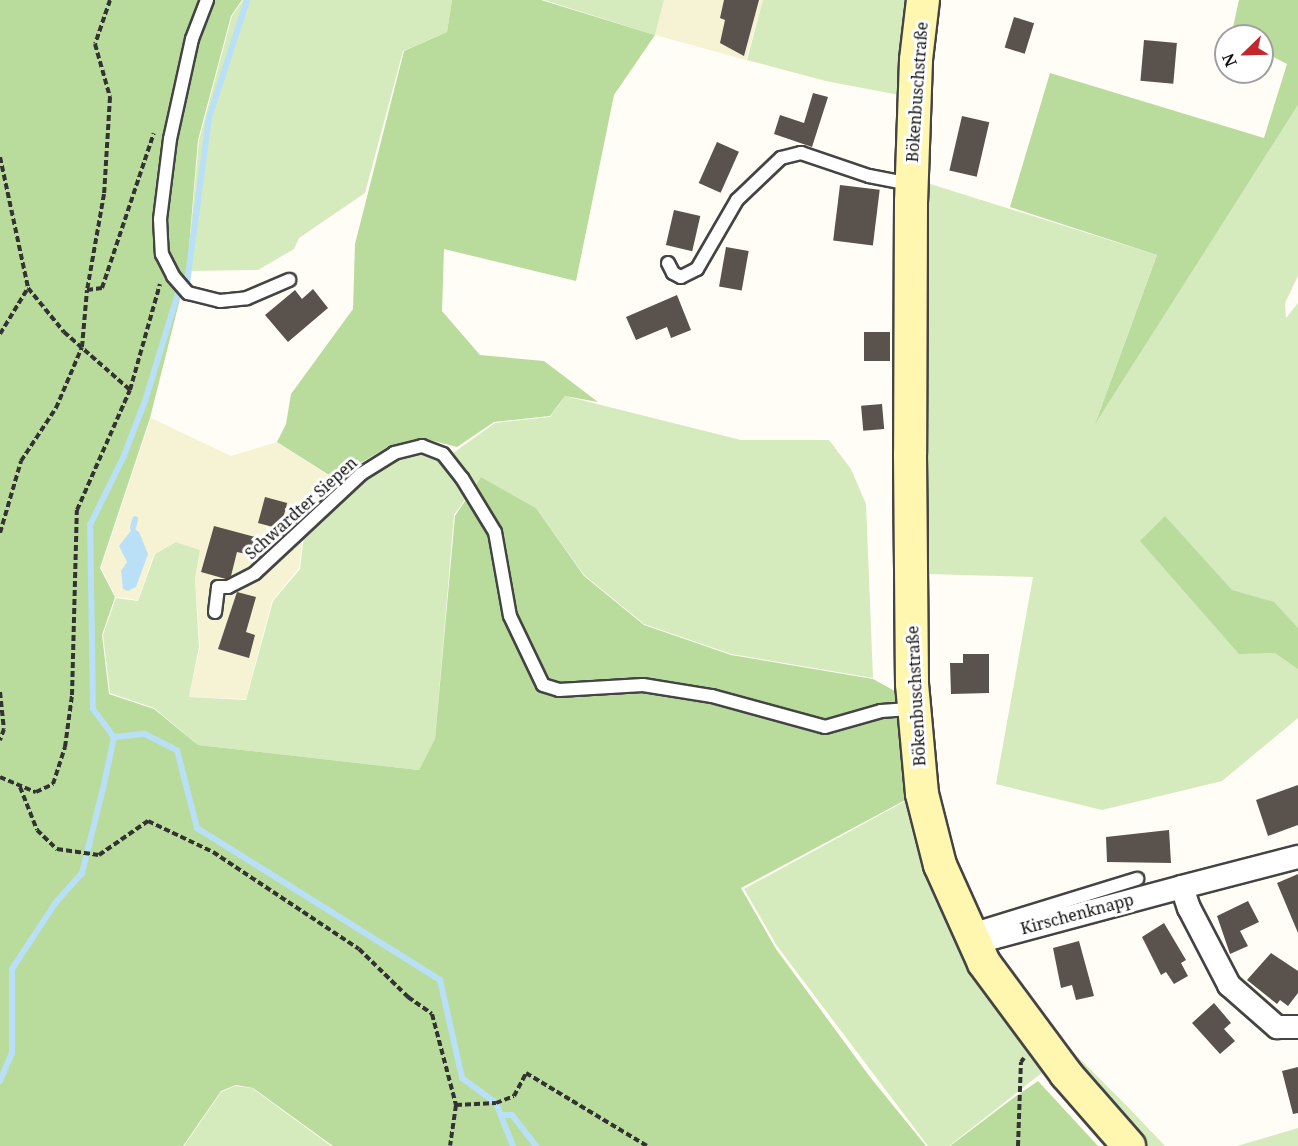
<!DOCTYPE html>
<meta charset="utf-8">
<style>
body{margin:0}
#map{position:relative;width:1298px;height:1146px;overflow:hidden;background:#fffdf5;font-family:"Noto Serif",serif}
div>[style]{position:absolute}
.farmland>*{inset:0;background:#f6f3d4}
.green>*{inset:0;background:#d5ebbd}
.forest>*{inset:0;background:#b9dc9c}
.water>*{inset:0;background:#b9e0f7}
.stream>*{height:6px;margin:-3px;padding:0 3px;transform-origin:3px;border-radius:3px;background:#b9e0f7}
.building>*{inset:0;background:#5a524d;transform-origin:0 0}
.path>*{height:4px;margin-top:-2px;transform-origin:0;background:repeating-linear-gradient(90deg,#333 0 6px,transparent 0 9px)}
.roads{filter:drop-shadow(2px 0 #444) drop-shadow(-2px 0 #444) drop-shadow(0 2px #444) drop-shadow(0 -2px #444)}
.service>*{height:12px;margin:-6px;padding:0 6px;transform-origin:6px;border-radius:6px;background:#fff}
.minor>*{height:22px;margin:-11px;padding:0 11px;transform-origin:11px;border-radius:11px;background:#fff}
.secondary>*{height:32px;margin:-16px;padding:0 16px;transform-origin:16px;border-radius:16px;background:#fff6b0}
span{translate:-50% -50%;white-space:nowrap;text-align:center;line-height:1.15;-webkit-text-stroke:6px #fff;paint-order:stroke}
.street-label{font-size:16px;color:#111}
.north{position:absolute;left:1214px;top:24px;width:60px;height:60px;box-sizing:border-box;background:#fff;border:2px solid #a0a0a0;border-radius:50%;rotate:247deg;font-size:16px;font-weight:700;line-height:24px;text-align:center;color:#111}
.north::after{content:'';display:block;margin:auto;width:21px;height:27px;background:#c4262e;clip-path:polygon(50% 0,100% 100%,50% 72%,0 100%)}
</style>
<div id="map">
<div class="farmland">
<div style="clip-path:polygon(664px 0,763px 0,746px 60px,655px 35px)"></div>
<div style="clip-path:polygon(151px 418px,231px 456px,277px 442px,351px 490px,303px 535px,299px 568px,272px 601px,246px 699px,189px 697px,200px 647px,195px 580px,200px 550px,176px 542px,154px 554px,138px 600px,116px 597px,101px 568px)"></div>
</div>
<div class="green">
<div style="clip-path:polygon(243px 0,452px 0,447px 32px,403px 51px,365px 193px,299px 238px,294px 249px,258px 270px,187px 271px,199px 140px,232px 16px)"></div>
<div style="clip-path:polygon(544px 0,664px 0,655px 35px)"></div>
<div style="clip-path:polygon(763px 0,908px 0,899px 95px,826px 81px,747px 60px)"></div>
<div style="clip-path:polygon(1298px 105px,1298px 276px,1285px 303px,1286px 318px,1298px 303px,1298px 718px,1222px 781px,1102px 810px,996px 784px,1033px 577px,927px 574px,924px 182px,1157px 255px,1096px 421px)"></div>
<div style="clip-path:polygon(565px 396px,741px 440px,829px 440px,851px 469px,866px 504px,873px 678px,731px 654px,644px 624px,584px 575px,536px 508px,481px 477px,454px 515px,435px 740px,419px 770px,198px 745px,154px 708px,110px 693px,103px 635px,116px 598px,138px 601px,155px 554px,176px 542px,200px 550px,195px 579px,199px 647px,189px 697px,246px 700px,273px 601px,300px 569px,304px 536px,368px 476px,395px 459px,421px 452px,442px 461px,495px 423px,550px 417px)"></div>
<div style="clip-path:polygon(911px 798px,1048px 1068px,949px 1146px,928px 1146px,777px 946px,744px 889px)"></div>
<div style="clip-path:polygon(1070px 1049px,1128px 1107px,1165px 1146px,1145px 1146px,1063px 1055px)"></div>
<div style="clip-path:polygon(235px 1086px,252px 1088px,331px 1146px,184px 1146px,221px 1092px)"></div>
<div style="clip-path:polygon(1298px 1128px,1298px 1146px,1237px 1146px)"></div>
</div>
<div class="forest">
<div style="clip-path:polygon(0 0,242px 0,231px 16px,198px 140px,187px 271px,150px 418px,100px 568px,115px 597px,102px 635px,109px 694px,154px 709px,198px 745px,419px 770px,435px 739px,455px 516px,481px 477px,536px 508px,584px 576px,644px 625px,731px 655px,873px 679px,902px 695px,911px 797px,741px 888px,776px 949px,870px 1077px,926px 1146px,333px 1146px,253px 1088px,236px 1085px,221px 1091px,183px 1146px,0 1146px)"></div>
<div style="clip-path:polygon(452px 0,541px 0,655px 35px,614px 95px,576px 281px,444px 249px,442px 311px,480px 355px,544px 361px,598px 402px,565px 396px,550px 416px,494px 422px,457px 447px,422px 438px,389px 446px,354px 467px,329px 475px,277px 442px,286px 424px,291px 394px,353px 309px,355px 244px,404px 51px,447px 32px)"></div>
<div style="clip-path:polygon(1239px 0,1298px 0,1298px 105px,1095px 424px,1157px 255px,1010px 207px,1050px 73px,1264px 138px,1287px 64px,1262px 51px,1262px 36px,1231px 36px)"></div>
<div style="clip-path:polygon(1165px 516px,1232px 590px,1274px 602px,1298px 628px,1298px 669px,1275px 653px,1239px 654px,1140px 541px)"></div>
<div style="clip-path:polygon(1038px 1081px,1098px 1146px,950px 1146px,1012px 1099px)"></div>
</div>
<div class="water">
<div style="clip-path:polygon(133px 528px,139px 532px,148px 554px,136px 587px,128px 591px,123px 589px,121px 571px,127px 562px,119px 546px)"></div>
</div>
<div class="stream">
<div style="left:187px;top:283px;width:166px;rotate:-82.4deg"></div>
<div style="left:209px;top:118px;width:124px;rotate:-72.1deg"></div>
<div style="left:133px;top:528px;width:9px;rotate:-77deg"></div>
<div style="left:114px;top:737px;width:31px;rotate:-6deg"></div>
<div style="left:145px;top:734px;width:36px;rotate:27deg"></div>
<div style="left:177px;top:750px;width:81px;rotate:75.6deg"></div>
<div style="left:197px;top:828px;width:287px;rotate:32deg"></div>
<div style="left:440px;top:980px;width:100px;rotate:77.3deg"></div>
<div style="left:462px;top:1078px;width:42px;rotate:36.3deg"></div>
<div style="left:496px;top:1103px;width:46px;rotate:68.4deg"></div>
<div style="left:0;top:1081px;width:30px;rotate:-67deg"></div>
<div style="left:12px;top:1053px;width:84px;rotate:-90deg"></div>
<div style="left:12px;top:969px;width:80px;rotate:-56.7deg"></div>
<div style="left:56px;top:902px;width:39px;rotate:-48deg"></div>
<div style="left:82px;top:873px;width:92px;rotate:-76.1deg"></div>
<div style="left:104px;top:784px;width:48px;rotate:-78deg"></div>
<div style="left:114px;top:737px;width:35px;rotate:-127deg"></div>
<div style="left:93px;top:709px;width:184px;rotate:-90.9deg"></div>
<div style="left:90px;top:525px;width:75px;rotate:-63.8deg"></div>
<div style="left:123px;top:458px;width:61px;rotate:-68.9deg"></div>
<div style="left:145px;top:401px;width:116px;rotate:-73deg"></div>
<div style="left:501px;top:1115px;width:11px"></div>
<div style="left:512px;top:1115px;width:39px;rotate:52deg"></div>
</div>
<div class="building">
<div style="clip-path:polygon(724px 0,759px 0,744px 56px,720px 43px,725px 20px,720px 18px)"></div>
<div style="left:1014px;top:17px;width:21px;height:32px;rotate:17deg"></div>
<div style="left:1144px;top:40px;width:33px;height:41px;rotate:5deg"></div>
<div style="clip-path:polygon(813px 93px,828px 97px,812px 147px,774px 134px,780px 115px,804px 123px)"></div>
<div style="left:962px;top:116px;width:28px;height:56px;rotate:13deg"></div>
<div style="left:717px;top:142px;width:24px;height:45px;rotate:24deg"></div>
<div style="left:840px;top:185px;width:40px;height:56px;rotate:7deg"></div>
<div style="left:674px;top:210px;width:27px;height:36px;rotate:13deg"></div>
<div style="left:726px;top:247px;width:23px;height:40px;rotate:10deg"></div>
<div style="clip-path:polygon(313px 289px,328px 308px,288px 342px,265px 315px,295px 290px,302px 299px)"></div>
<div style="clip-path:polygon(677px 295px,691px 330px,671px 338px,667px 327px,636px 340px,626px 317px)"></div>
<div style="left:864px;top:332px;width:26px;height:29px"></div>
<div style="left:882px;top:404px;width:25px;height:21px;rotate:85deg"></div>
<div style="left:265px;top:497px;width:23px;height:27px;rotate:15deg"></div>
<div style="clip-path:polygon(214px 526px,255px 537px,250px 555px,237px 552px,231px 576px,226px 579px,201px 572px)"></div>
<div style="clip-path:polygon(237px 592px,256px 597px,246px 632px,255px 635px,249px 658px,218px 649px)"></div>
<div style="clip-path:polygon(963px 654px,989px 654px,989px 693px,951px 694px,950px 663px,963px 663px)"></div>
<div style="clip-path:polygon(1298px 785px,1298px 825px,1268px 836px,1256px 800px)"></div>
<div style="clip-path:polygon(1169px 830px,1171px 863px,1107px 862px,1106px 837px)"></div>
<div style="clip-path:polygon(1298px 874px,1298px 933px,1277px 883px)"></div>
<div style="clip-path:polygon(1248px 901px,1259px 922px,1240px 931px,1248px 946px,1230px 954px,1217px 916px)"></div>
<div style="clip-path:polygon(1164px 923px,1186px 960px,1181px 963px,1188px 976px,1174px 984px,1166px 972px,1161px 975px,1142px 937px)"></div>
<div style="clip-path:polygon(1079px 941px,1094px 996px,1076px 1000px,1072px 985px,1061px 988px,1053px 948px)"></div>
<div style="clip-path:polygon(1271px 953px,1298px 971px,1298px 993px,1288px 1006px,1280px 1000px,1277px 1004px,1247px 980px)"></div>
<div style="clip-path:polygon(1214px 1003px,1231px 1023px,1224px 1029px,1235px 1041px,1220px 1054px,1192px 1023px)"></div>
<div style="clip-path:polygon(1298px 1067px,1298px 1113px,1293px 1114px,1282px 1071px)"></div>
</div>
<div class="path">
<div style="left:110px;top:0;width:46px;rotate:108.8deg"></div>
<div style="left:95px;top:44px;width:55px;rotate:74.2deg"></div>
<div style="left:110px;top:97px;width:97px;rotate:93.5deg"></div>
<div style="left:104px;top:194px;width:97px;rotate:100deg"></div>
<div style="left:87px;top:290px;width:15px;rotate:-8deg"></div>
<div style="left:102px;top:288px;width:163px;rotate:-71.5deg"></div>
<div style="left:0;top:157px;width:134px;rotate:77.9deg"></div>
<div style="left:28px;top:288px;width:57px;rotate:50.7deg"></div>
<div style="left:64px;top:332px;width:88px;rotate:41.3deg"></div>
<div style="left:0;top:334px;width:54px;rotate:-58.7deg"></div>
<div style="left:0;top:533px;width:75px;rotate:-73.7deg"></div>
<div style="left:21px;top:461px;width:64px;rotate:-56.6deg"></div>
<div style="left:56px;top:408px;width:66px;rotate:-66.9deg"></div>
<div style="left:82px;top:347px;width:57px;rotate:-85deg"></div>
<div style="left:0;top:692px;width:37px;rotate:84deg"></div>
<div style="left:4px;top:729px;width:12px;rotate:110deg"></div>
<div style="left:0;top:777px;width:39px;rotate:23deg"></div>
<div style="left:36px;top:792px;width:19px;rotate:-25deg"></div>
<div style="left:53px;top:784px;width:39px;rotate:-72deg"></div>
<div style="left:65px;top:747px;width:52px;rotate:-82.3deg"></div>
<div style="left:72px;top:695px;width:185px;rotate:-88.5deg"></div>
<div style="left:77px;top:510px;width:131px;rotate:-66.2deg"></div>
<div style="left:130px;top:390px;width:110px;rotate:-74.2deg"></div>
<div style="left:20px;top:787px;width:46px;rotate:68.4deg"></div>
<div style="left:37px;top:830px;width:28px;rotate:44deg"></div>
<div style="left:57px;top:849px;width:42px;rotate:8.1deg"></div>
<div style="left:99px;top:855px;width:60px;rotate:-34.8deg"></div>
<div style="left:148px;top:821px;width:72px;rotate:25.5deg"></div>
<div style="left:213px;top:852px;width:175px;rotate:33.6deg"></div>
<div style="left:359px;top:949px;width:69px;rotate:44.4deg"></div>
<div style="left:408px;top:997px;width:29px;rotate:35deg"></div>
<div style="left:432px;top:1014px;width:94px;rotate:75.2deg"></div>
<div style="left:456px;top:1105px;width:41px;rotate:98.3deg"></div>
<div style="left:456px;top:1105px;width:40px;rotate:-2.9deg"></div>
<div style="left:496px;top:1103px;width:19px;rotate:-21deg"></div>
<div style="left:514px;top:1096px;width:26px;rotate:-62deg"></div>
<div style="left:526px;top:1073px;width:141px;rotate:31.1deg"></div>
<div style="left:1018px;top:1146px;width:84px;rotate:-88deg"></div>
<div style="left:1021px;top:1062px;width:5px;rotate:-53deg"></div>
</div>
<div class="roads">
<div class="service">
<div style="left:207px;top:0;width:42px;rotate:111deg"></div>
<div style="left:192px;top:39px;width:102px;rotate:102.4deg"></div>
<div style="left:170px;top:139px;width:81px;rotate:97.1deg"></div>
<div style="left:160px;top:219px;width:35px;rotate:87deg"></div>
<div style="left:162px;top:254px;width:25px;rotate:63deg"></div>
<div style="left:173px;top:276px;width:23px;rotate:49deg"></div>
<div style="left:188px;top:293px;width:33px;rotate:14deg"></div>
<div style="left:220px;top:301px;width:27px;rotate:-6deg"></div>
<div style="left:247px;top:298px;width:46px;rotate:-23.2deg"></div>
<div style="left:668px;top:263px;width:11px;rotate:63deg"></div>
<div style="left:673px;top:273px;width:9px;rotate:27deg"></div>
<div style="left:681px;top:277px;width:18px;rotate:-27deg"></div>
<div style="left:697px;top:269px;width:80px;rotate:-59.9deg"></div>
<div style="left:737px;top:200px;width:61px;rotate:-43.7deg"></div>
<div style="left:781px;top:158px;width:21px;rotate:-14deg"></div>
<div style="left:801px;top:153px;width:72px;rotate:18.7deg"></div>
<div style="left:869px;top:176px;width:42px;rotate:11deg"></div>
<div style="left:215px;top:612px;width:25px;rotate:-83deg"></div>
<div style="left:218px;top:587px;width:10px"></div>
<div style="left:228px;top:587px;width:30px;rotate:-27deg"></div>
<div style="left:255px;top:573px;width:145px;rotate:-43deg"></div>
<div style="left:361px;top:474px;width:39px;rotate:-32deg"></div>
<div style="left:394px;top:453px;width:29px;rotate:-14deg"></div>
<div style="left:422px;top:446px;width:22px;rotate:21deg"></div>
<div style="left:443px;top:454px;width:31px;rotate:52deg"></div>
<div style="left:462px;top:478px;width:63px;rotate:58.6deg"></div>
<div style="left:495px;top:532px;width:85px;rotate:79.9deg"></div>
<div style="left:510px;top:616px;width:76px;rotate:64.4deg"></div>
<div style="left:543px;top:685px;width:17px;rotate:17deg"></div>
<div style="left:559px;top:690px;width:84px;rotate:-3.4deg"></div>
<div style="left:643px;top:685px;width:70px;rotate:9.1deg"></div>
<div style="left:712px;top:696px;width:117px;rotate:15.3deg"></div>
<div style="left:825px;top:727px;width:58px;rotate:-15.9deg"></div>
<div style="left:881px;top:711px;width:32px;rotate:-4deg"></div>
<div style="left:971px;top:930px;width:174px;rotate:-17.1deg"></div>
</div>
<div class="minor">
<div style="left:1182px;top:887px;width:120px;rotate:-14.5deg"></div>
<div style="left:973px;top:943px;width:216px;rotate:-15deg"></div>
<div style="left:1182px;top:887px;width:22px;rotate:72deg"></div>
<div style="left:1189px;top:908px;width:87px;rotate:62.5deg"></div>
<div style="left:1229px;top:985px;width:64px;rotate:41.2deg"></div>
<div style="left:1277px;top:1027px;width:21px"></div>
</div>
<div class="secondary">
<div style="left:923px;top:0;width:60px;rotate:96.7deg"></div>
<div style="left:916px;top:60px;width:141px;rotate:92deg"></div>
<div style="left:911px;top:201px;width:253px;rotate:90.2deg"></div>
<div style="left:910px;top:454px;width:230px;rotate:89.5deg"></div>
<div style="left:912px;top:684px;width:110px;rotate:84.8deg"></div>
<div style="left:922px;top:794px;width:73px;rotate:75.8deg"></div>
<div style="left:940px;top:865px;width:107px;rotate:65.8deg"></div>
<div style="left:984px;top:963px;width:138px;rotate:53.5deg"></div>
<div style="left:1066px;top:1074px;width:96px;rotate:48.8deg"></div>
</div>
</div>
<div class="street-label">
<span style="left:917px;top:92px;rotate:-86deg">Bökenbuschstraße</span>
<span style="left:301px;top:508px;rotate:-42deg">Schwardter Siepen</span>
<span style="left:916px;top:696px;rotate:-93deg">Bökenbuschstraße</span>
<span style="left:1077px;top:914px;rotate:-15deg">Kirschenknapp</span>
</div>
<div class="north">N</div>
</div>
